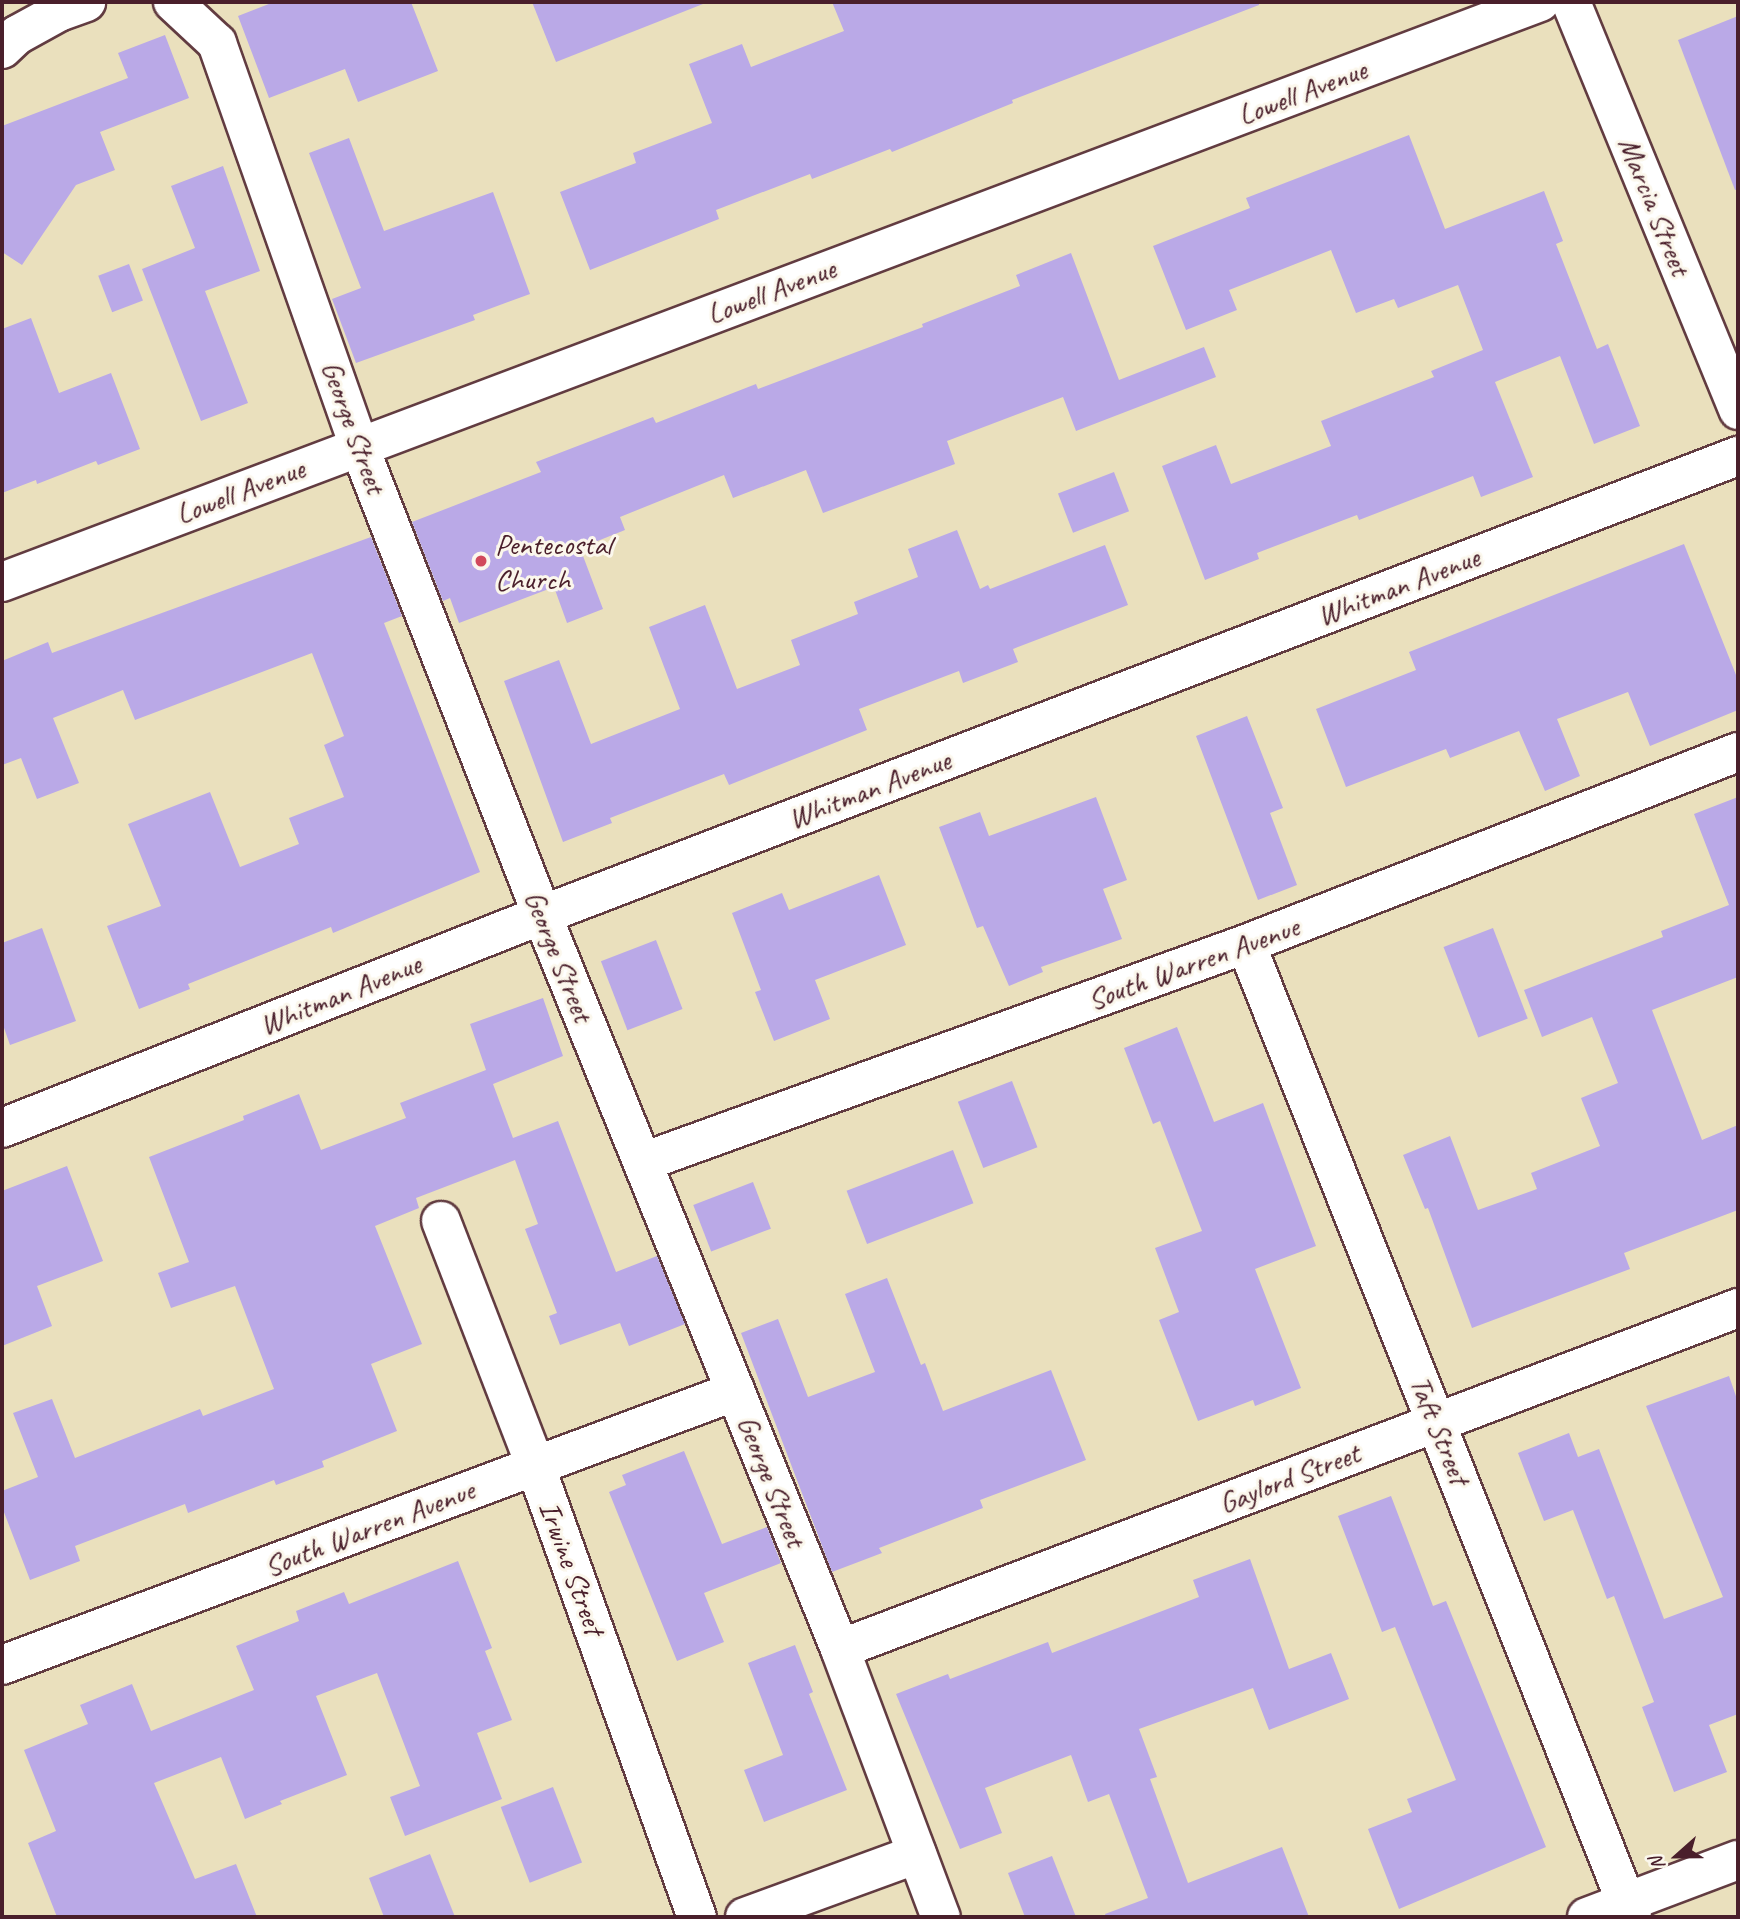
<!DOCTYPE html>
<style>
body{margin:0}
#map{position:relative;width:1740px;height:1919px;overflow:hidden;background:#eae0bd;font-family:Caveat,sans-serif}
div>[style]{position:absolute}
.building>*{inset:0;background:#baa9e7;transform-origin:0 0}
.roads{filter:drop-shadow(2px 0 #623c41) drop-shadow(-2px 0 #623c41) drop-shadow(0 2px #623c41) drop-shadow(0 -2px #623c41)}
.street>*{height:38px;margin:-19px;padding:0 19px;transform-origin:19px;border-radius:19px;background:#fff}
.secondary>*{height:38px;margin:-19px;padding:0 19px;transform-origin:19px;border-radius:19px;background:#fff}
.dots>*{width:19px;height:19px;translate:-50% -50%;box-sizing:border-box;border:4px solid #fbf7ec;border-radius:50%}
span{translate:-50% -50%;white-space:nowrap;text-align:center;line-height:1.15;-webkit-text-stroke:6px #fbf7ec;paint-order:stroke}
.street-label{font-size:30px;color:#4a1f2b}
.poi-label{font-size:30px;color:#4a1f2b}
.left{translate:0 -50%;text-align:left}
.frame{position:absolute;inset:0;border:4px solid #4a1f2b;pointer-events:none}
.north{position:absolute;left:1642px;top:1821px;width:70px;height:70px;-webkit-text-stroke:5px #fbf7ec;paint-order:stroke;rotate:249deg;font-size:19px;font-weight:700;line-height:28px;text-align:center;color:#4a1f2b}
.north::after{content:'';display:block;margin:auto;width:24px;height:32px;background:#4a1f2b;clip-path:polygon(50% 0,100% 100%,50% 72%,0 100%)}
</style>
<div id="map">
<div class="building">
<div style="clip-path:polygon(274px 2px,411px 2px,438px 71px,358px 102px,345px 69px,269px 98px,238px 16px)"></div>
<div style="clip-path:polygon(532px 2px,703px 2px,703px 4px,556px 62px)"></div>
<div style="clip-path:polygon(832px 2px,1259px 2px,1259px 5px,1012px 100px,1013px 103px,892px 152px,890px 149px,812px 179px,810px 174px,716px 210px,719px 219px,590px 270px,560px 192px,636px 163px,633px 153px,712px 123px,689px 64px,742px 44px,751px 67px,844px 31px)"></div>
<div style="clip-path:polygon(1738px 16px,1738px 189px,1735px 190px,1678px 40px)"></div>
<div style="clip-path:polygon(165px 35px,189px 98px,100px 132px,115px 170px,76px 185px,22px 265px,2px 252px,2px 126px,128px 78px,118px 53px)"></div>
<div style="clip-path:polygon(1409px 135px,1445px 229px,1544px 191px,1563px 241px,1556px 244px,1597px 349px,1608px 344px,1640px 426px,1594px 444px,1560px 356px,1495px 382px,1533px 477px,1481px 497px,1473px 476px,1359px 520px,1357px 515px,1257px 553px,1259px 559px,1205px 580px,1162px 466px,1216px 445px,1231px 484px,1331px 446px,1321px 421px,1434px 377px,1431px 371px,1483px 350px,1458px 285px,1398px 308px,1394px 299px,1356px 313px,1331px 250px,1229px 290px,1237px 310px,1186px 330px,1153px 246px,1250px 208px,1246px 198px)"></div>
<div style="clip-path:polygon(349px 138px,384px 231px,493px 192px,530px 294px,473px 315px,475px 320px,356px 363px,332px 299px,361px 288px,309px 153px)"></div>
<div style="clip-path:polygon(223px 166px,260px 271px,205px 291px,248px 403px,201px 421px,142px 269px,195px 248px,171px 186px)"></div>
<div style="clip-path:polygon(1071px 253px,1119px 380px,1204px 347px,1216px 377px,1076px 431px,1063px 397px,947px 441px,955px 464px,823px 513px,806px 470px,733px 498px,724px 475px,620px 517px,625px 530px,580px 548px,603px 609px,567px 623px,554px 587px,459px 623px,450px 598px,443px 601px,412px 522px,541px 472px,536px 462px,653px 417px,656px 423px,756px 384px,758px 389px,923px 327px,922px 324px,1020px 286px,1016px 275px)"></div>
<div style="left:129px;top:264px;width:39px;height:33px;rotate:69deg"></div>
<div style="clip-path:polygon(31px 318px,59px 393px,111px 373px,140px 449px,98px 465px,96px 461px,37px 484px,36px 480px,2px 493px,2px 329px)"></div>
<div style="left:1114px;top:472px;width:42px;height:60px;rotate:69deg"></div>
<div style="clip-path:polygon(957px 530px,980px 589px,988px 585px,990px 589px,1105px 545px,1128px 605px,1013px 649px,1018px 662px,963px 683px,959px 671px,859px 709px,867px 730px,729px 785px,724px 774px,610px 818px,612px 823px,563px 842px,504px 681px,559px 660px,591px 744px,680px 709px,649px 627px,705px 605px,737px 689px,800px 665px,791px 640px,858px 614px,854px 602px,918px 577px,908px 549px)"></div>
<div style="clip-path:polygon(371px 537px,402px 616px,384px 623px,480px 872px,333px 933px,331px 927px,188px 984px,190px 989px,139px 1009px,107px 926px,161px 906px,128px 824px,210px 792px,240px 867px,299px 844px,289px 818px,344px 797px,324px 745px,344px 736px,312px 653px,135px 720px,123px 690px,53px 718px,79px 783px,37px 799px,21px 758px,2px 765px,2px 661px,48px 642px,52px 653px)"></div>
<div style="clip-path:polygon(1684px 544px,1738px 680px,1738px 710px,1650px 746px,1628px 692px,1557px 719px,1580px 776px,1545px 791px,1519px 731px,1450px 758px,1446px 749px,1346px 787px,1316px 709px,1416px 670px,1409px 652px)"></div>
<div style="clip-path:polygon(1247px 716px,1283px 808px,1270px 813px,1297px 885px,1258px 900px,1196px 736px)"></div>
<div style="clip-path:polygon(1096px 797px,1127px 880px,1103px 889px,1122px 939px,1041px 967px,1043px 972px,1009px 986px,983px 926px,977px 928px,939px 827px,980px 812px,989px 836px)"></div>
<div style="clip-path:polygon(1738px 797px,1738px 977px,1652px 1010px,1702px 1140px,1738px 1125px,1738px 1210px,1624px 1253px,1630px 1269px,1472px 1328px,1428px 1208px,1425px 1209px,1403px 1155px,1450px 1136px,1478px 1210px,1537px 1189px,1531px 1173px,1600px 1146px,1581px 1098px,1618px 1083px,1592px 1017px,1542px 1037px,1524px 990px,1663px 937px,1661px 931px,1729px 905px,1694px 814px)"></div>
<div style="clip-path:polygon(879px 875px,906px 945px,815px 980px,830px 1019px,774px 1041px,755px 992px,761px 990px,732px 913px,782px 893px,789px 910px)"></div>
<div style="clip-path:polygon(42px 928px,76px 1021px,10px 1045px,2px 1022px,2px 943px)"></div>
<div style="left:1493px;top:928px;width:97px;height:53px;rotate:69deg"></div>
<div style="left:656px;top:940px;width:74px;height:59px;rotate:69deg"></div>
<div style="clip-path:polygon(543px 998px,563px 1056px,493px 1084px,513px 1138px,558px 1121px,616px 1272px,657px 1256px,685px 1324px,629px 1346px,620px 1323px,560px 1345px,549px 1316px,557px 1313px,525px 1229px,538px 1224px,515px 1160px,416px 1198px,419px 1208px,375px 1226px,422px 1344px,371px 1364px,397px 1431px,322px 1461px,324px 1467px,276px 1485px,274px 1480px,188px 1513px,185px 1504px,75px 1546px,80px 1561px,30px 1580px,2px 1507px,2px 1491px,38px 1477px,13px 1413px,52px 1399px,75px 1458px,200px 1409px,203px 1416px,274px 1389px,235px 1286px,171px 1308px,158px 1273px,189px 1262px,149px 1157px,244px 1120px,243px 1116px,299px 1094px,321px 1150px,406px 1118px,400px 1103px,486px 1070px,470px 1024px)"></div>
<div style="clip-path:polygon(1177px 1027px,1214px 1122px,1263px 1103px,1316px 1246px,1255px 1269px,1301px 1388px,1255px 1406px,1253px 1400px,1198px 1421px,1159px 1320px,1179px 1312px,1155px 1248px,1202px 1231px,1160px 1121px,1153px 1124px,1124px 1048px)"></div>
<div style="left:1012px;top:1081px;width:71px;height:58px;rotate:69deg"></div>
<div style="left:953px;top:1150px;width:57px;height:114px;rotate:69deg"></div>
<div style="clip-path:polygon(67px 1166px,103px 1261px,37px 1286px,52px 1326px,2px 1346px,2px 1191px)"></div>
<div style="left:753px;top:1182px;width:50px;height:64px;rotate:69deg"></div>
<div style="clip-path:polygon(887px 1278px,921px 1365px,925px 1363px,943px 1411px,1051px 1370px,1086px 1460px,980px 1500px,983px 1508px,879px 1548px,882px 1553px,832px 1572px,741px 1333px,778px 1319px,808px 1397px,875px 1372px,845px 1294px)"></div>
<div style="clip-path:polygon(1729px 1376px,1738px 1402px,1738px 1714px,1709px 1725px,1727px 1772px,1674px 1792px,1642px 1707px,1654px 1702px,1614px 1596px,1607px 1599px,1573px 1510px,1544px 1521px,1518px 1453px,1569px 1433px,1578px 1457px,1599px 1449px,1664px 1619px,1723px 1597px,1646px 1406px)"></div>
<div style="clip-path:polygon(684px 1451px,722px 1544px,767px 1527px,781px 1563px,704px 1593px,724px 1642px,677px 1661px,609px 1492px,626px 1485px,622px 1475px)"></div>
<div style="clip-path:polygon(1391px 1496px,1433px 1606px,1446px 1601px,1546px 1847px,1399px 1909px,1368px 1829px,1412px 1812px,1407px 1799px,1456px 1780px,1395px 1627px,1382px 1632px,1338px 1516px)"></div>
<div style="clip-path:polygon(1250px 1559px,1289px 1669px,1331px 1653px,1349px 1699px,1269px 1730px,1253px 1688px,1139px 1729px,1157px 1777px,1150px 1779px,1188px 1883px,1282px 1847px,1309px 1917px,1106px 1917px,1105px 1914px,1148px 1898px,1109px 1794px,1088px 1802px,1071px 1755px,985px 1788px,1002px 1833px,960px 1849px,896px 1694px,948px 1674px,950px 1679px,1048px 1642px,1052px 1653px,1199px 1597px,1193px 1580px)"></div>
<div style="clip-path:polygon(458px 1561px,492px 1648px,485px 1651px,512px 1720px,477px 1733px,502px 1799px,405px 1836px,390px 1797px,420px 1786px,377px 1673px,316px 1696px,347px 1775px,280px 1801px,282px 1804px,245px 1819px,221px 1757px,154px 1783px,195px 1879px,236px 1864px,257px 1917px,57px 1917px,28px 1843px,56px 1831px,24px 1750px,88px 1724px,80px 1705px,132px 1684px,151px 1731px,254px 1690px,236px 1646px,299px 1621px,296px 1611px,344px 1592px,349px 1604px)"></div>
<div style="clip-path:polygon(795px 1645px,813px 1692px,809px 1694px,847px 1790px,764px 1822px,744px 1770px,783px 1755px,748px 1663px)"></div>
<div style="left:553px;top:1787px;width:81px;height:56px;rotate:69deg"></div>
<div style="clip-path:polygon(430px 1854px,455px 1917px,384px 1917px,369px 1878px)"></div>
<div style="clip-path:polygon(1052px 1856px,1076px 1917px,1025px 1917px,1008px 1873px)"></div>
</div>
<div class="roads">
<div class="street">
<div style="left:173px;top:2px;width:60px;rotate:43deg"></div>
<div style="left:217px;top:43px;width:427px;rotate:70.6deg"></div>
<div style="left:359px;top:446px;width:503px;rotate:68.68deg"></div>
<div style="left:542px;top:915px;width:792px;rotate:67.9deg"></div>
<div style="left:840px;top:1649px;width:286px;rotate:69.4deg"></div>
<div style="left:1571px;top:2px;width:441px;rotate:67.7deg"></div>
<div style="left:2px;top:49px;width:21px;rotate:-43deg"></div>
<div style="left:17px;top:35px;width:48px;rotate:-28.7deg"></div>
<div style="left:59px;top:12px;width:29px;rotate:-20deg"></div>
<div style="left:2px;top:582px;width:1644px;rotate:-20.66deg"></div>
<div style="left:1246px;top:944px;width:1047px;rotate:68.36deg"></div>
<div style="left:2px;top:1128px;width:580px;rotate:-21.53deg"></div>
<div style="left:542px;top:915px;width:1281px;rotate:-21deg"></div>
<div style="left:643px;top:1162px;width:641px;rotate:-19.88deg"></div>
<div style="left:1246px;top:944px;width:528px;rotate:-21.32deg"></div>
<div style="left:441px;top:1221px;width:261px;rotate:68.9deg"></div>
<div style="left:535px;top:1465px;width:480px;rotate:70.3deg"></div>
<div style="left:840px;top:1649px;width:961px;rotate:-20.79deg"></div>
<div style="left:2px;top:1665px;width:783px;rotate:-20.47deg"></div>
<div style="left:745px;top:1917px;width:183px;rotate:-20.1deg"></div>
</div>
<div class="secondary">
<div style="left:1587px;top:1917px;width:161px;rotate:-20.7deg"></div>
</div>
</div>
<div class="dots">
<div style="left:481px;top:561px;background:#d1495b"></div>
</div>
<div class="street-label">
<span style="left:1302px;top:92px;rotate:-21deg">Lowell Avenue</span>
<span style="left:1655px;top:206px;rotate:68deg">Marcia Street</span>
<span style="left:771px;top:291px;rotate:-21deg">Lowell Avenue</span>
<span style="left:354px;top:427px;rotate:70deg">George Street</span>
<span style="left:240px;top:491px;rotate:-21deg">Lowell Avenue</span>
<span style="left:1398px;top:586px;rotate:-21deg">Whitman Avenue</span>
<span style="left:869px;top:789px;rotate:-21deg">Whitman Avenue</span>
<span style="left:559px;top:956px;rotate:68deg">George Street</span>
<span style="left:1193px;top:963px;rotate:-20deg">South Warren Avenue</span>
<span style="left:340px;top:994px;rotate:-22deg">Whitman Avenue</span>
<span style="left:1440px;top:1430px;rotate:68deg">Taft Street</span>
<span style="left:1289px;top:1478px;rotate:-21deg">Gaylord Street</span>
<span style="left:772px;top:1481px;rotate:68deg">George Street</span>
<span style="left:369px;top:1528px;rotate:-21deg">South Warren Avenue</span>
<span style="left:572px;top:1568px;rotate:70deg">Irwine Street</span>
</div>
<div class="poi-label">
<span class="left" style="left:495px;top:561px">Pentecostal<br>Church</span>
</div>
<div class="frame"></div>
<div class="north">N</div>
</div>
